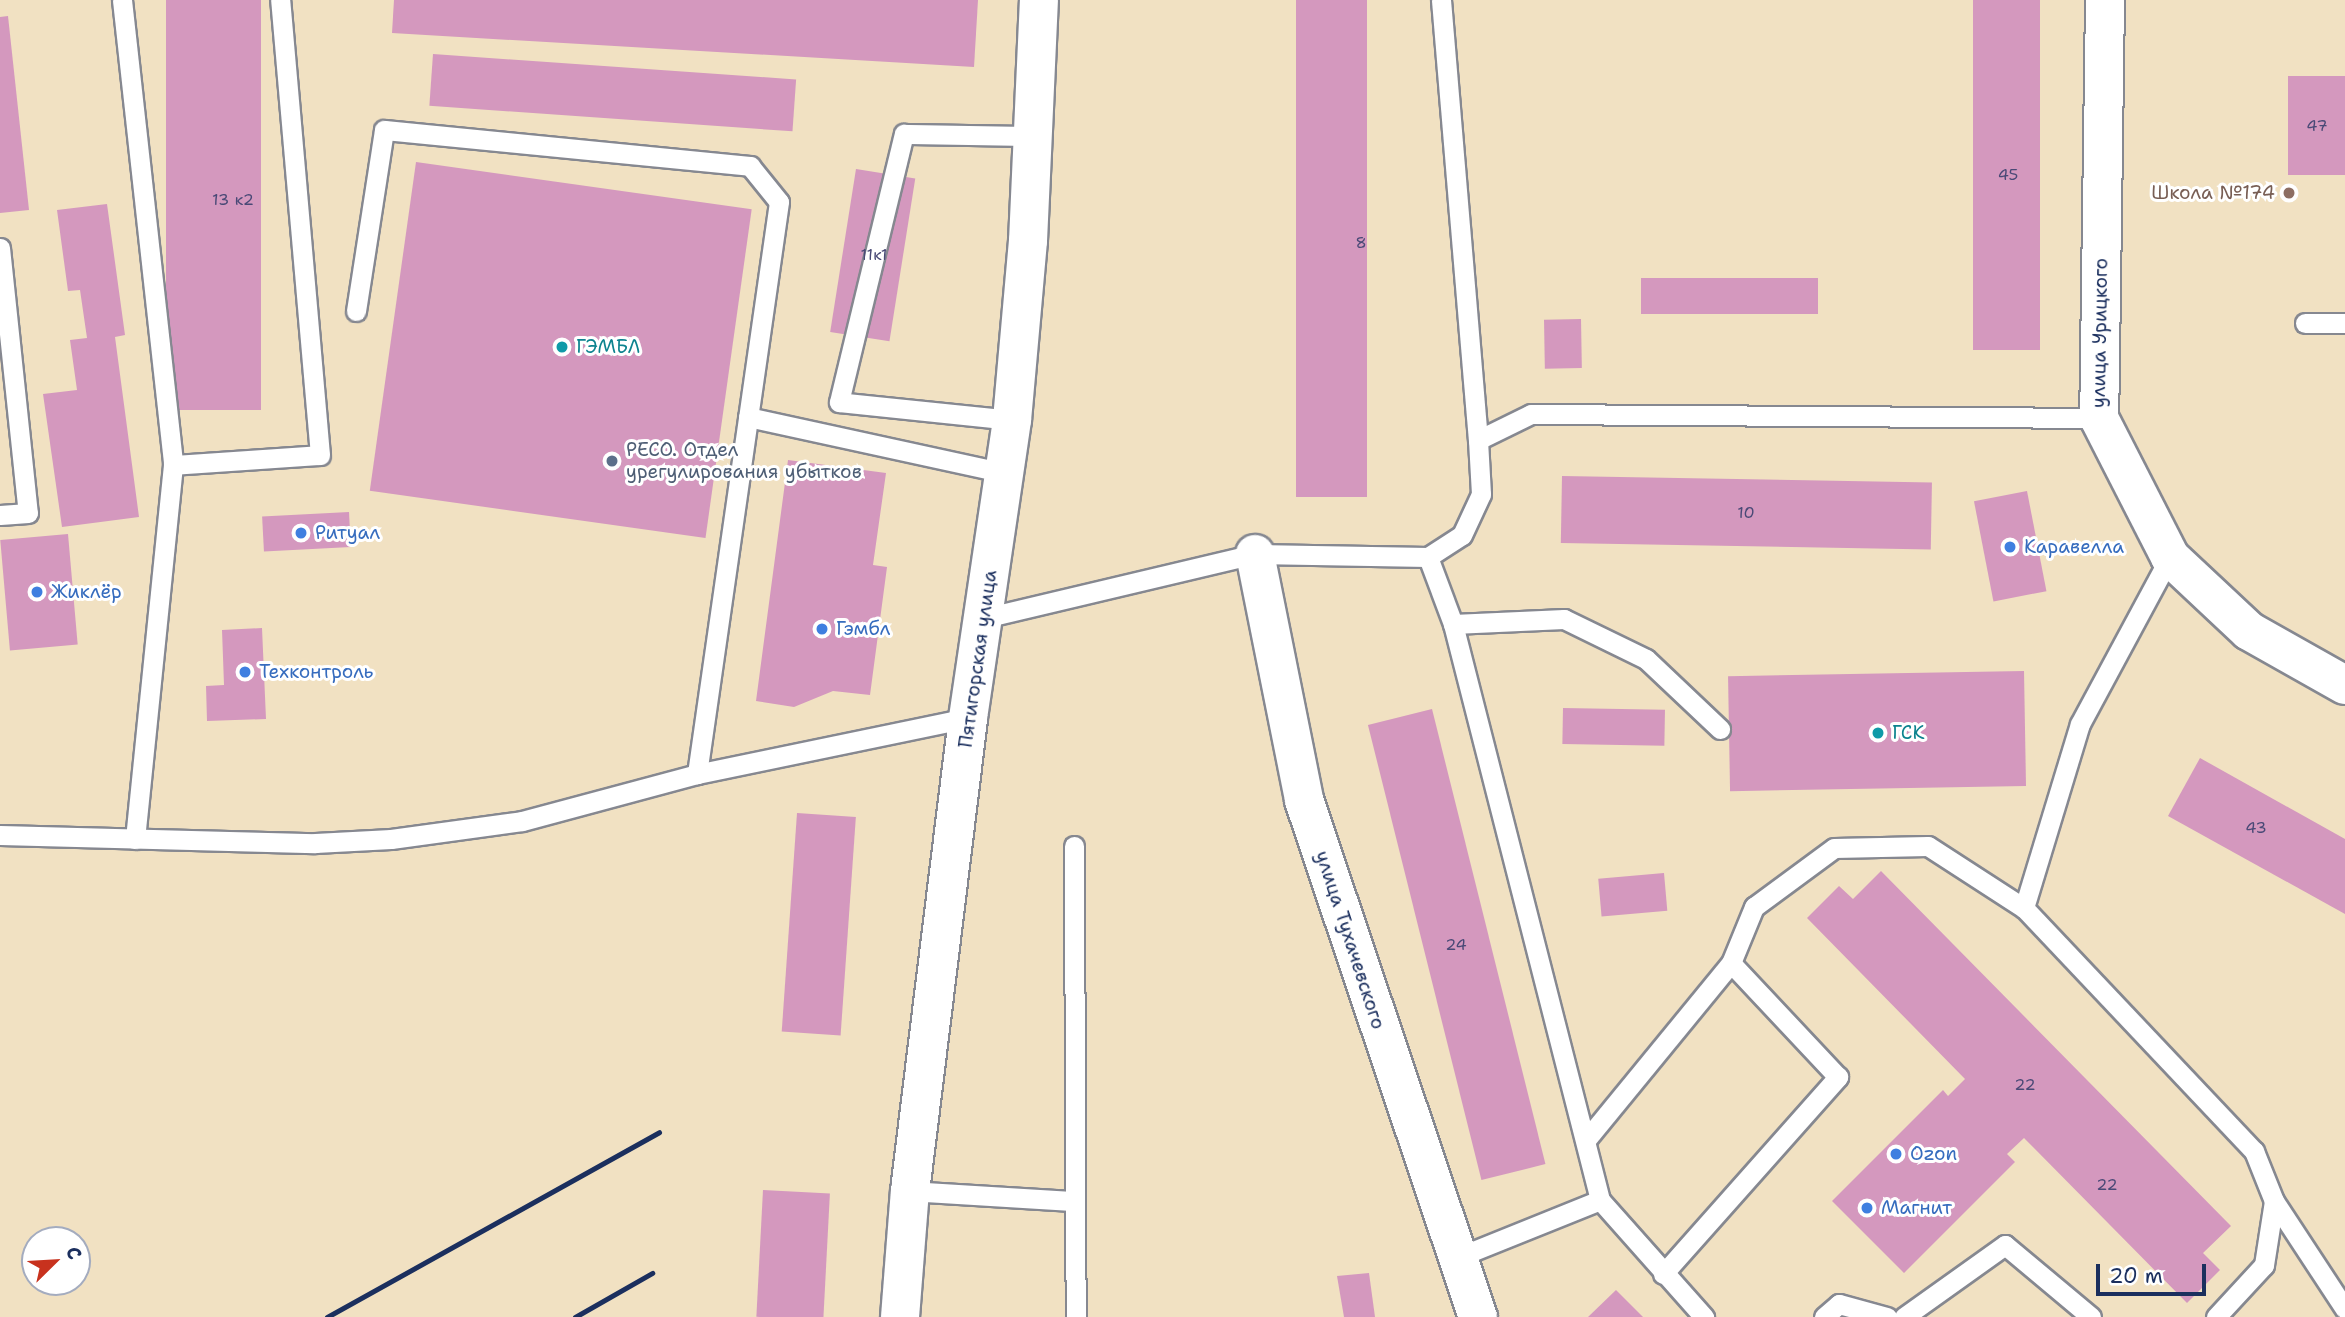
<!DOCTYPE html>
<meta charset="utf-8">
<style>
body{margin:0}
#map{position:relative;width:2345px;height:1317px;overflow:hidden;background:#f1e1c2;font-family:"Shantell Sans",sans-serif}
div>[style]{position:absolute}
.building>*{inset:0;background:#d498be;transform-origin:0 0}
.roads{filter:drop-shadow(2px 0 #868890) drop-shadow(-2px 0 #868890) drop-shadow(0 2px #868890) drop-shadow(0 -2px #868890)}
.service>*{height:19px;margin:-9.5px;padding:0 9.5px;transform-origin:9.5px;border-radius:9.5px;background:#fff}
.minor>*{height:38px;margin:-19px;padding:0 19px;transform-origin:19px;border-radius:19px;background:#fff}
.secondary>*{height:38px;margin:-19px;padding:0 19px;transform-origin:19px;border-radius:19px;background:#fff}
.rail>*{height:5px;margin:-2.5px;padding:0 2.5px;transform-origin:2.5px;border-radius:2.5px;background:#1b2f5e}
.dots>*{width:19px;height:19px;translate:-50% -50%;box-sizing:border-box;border:4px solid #fff;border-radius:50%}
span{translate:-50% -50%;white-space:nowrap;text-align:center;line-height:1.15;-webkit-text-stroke:6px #fff;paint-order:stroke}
.number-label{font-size:16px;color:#494976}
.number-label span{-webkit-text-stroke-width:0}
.education-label{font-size:19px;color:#785e54}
.right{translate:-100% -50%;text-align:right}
.street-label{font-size:19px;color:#1b2f5e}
.culture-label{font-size:19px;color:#0d838f}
.left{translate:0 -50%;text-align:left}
.service-label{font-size:19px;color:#4e5e75}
.shop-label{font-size:19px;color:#366cbe}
.north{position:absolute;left:21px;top:1226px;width:70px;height:70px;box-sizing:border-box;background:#fff;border:2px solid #a4acbf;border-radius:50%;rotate:66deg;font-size:19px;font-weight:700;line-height:28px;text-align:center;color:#1b2f5e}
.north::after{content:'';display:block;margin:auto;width:24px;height:32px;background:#c8321e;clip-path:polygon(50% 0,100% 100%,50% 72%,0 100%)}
.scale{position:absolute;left:2096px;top:1264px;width:110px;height:32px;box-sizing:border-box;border:4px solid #1b2f5e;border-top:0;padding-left:9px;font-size:21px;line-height:24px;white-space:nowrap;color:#1b2f5e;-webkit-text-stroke:5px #fff;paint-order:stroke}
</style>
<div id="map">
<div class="building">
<div style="left:166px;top:0;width:95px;height:410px"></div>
<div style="clip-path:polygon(394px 0,978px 0,974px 67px,392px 33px)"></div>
<div style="left:1296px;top:0;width:71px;height:497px"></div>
<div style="left:1973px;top:0;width:67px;height:350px"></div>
<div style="clip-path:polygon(8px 16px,29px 210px,0 213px,0 17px)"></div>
<div style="left:433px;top:54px;width:364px;height:52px;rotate:4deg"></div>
<div style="left:2345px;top:76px;width:99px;height:57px;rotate:90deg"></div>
<div style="left:416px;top:162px;width:339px;height:332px;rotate:8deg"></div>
<div style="left:856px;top:169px;width:60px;height:165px;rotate:9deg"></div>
<div style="clip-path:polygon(107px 204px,125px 335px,115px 337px,139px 517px,62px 527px,43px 394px,77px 390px,70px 340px,87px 338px,80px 290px,68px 291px,57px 210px)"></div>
<div style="left:1641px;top:278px;width:177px;height:36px"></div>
<div style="left:1581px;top:319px;width:49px;height:37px;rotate:89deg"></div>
<div style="clip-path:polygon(788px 460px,886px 473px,873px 565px,887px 567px,870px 695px,833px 691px,794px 707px,756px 701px)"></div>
<div style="left:1562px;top:476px;width:370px;height:67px;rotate:1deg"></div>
<div style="left:2027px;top:491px;width:102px;height:54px;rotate:79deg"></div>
<div style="left:349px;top:512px;width:35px;height:87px;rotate:87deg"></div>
<div style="left:68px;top:534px;width:111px;height:68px;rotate:85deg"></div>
<div style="clip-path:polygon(262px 628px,266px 719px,207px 721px,206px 686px,224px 685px,222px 630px)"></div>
<div style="left:2024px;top:671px;width:115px;height:296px;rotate:89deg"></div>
<div style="left:1563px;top:708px;width:102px;height:36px;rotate:1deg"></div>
<div style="left:1432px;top:709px;width:469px;height:66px;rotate:76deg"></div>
<div style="clip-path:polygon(2200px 758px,2345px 839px,2345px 914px,2168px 816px)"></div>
<div style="left:797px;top:813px;width:59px;height:219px;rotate:4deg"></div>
<div style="clip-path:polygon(1881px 871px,2231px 1226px,2203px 1253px,2220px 1270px,2187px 1303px,2024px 1138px,2007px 1154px,2015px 1162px,1904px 1273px,1832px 1201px,1943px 1090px,1948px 1096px,1965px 1079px,1807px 918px,1839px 886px,1853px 899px)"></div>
<div style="left:1664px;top:873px;width:38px;height:66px;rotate:85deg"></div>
<div style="left:763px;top:1190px;width:67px;height:127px;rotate:3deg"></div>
<div style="clip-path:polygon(1369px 1273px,1375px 1317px,1344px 1317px,1337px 1276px)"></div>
<div style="clip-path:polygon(1616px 1290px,1643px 1317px,1588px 1317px)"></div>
</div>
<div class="roads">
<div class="service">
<div style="left:122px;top:0;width:468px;rotate:83.7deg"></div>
<div style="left:1441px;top:0;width:442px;rotate:85.2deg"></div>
<div style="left:0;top:248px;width:266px;rotate:84deg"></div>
<div style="left:28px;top:513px;width:28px;rotate:176deg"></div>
<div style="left:356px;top:311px;width:183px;rotate:-81.2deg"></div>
<div style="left:384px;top:130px;width:368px;rotate:5.6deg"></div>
<div style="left:750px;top:166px;width:46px;rotate:51.1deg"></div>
<div style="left:779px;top:202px;width:578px;rotate:98.16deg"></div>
<div style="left:2305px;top:323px;width:40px"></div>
<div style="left:748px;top:417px;width:262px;rotate:12.3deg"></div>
<div style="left:1012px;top:420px;width:174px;rotate:-174.1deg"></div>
<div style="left:839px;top:402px;width:276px;rotate:-76.4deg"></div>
<div style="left:904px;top:134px;width:129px;rotate:0.9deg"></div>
<div style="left:1428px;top:557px;width:72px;rotate:69.5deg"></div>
<div style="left:1453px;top:624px;width:594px;rotate:75.68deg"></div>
<div style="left:1600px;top:1200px;width:157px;rotate:48.4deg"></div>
<div style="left:984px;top:618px;width:278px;rotate:-13.3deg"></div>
<div style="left:1255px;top:554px;width:173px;rotate:1deg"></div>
<div style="left:1428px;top:557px;width:40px;rotate:-32.9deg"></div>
<div style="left:1462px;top:535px;width:45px;rotate:-65.1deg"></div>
<div style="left:1481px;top:494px;width:54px;rotate:-93.2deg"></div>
<div style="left:1478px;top:440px;width:59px;rotate:-26.1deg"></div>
<div style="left:1531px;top:414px;width:568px;rotate:0.4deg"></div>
<div style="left:1453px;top:624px;width:111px;rotate:-2.6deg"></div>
<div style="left:1564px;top:619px;width:91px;rotate:26deg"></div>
<div style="left:1646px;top:659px;width:102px;rotate:43.4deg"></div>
<div style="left:0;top:835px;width:315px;rotate:1.5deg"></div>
<div style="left:315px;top:843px;width:76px;rotate:-3deg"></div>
<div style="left:391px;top:839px;width:132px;rotate:-7.8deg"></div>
<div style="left:522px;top:821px;width:181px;rotate:-15deg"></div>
<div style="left:697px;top:774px;width:277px;rotate:-11.7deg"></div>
<div style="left:135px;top:839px;width:376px;rotate:-84.2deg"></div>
<div style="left:173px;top:465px;width:147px;rotate:-3.9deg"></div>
<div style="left:320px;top:455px;width:457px;rotate:-95deg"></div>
<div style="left:1074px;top:846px;width:471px;rotate:89.8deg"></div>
<div style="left:2024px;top:908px;width:192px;rotate:-73.1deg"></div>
<div style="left:2080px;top:724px;width:190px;rotate:-61.7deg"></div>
<div style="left:1586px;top:1140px;width:229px;rotate:-50.7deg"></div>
<div style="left:910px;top:1191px;width:165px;rotate:3.5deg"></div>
<div style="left:2274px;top:1201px;width:129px;rotate:56.7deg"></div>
<div style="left:1456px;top:1258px;width:155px;rotate:-21.9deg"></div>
<div style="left:1663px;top:1274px;width:264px;rotate:-48.4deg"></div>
<div style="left:1838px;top:1077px;width:156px;rotate:-133.2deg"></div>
<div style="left:1731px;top:963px;width:61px;rotate:-67.7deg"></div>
<div style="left:1754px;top:907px;width:99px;rotate:-36.4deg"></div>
<div style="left:1834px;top:848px;width:94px;rotate:-1.2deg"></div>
<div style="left:1928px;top:846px;width:114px;rotate:32.9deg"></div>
<div style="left:2024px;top:908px;width:335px;rotate:46.6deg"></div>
<div style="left:2254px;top:1151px;width:54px;rotate:68.2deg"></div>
<div style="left:2274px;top:1201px;width:65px;rotate:98.9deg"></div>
<div style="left:2264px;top:1265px;width:71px;rotate:132.7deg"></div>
<div style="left:1824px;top:1317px;width:20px;rotate:-41deg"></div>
<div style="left:1839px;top:1304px;width:50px;rotate:15.2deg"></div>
<div style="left:1904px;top:1317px;width:124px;rotate:-35.5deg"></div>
<div style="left:2005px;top:1245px;width:112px;rotate:39.9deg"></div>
</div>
<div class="minor">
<div style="left:2105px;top:0;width:418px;rotate:90.8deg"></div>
<div style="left:2099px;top:418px;width:156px;rotate:62.9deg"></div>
<div style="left:2170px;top:557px;width:108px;rotate:43.1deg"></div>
<div style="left:2249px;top:631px;width:110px;rotate:29.4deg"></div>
<div style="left:1255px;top:554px;width:251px;rotate:78.7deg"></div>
<div style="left:1304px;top:800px;width:545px;rotate:71.4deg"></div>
</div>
<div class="secondary">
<div style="left:900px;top:1317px;width:126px;rotate:-85.5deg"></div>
<div style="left:910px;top:1191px;width:477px;rotate:-83deg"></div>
<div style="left:968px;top:718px;width:301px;rotate:-81.6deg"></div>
<div style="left:1012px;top:420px;width:180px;rotate:-84.9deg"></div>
<div style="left:1028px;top:241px;width:241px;rotate:-87.4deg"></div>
</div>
</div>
<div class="rail">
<div style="left:327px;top:1317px;width:380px;rotate:-29.1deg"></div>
<div style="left:575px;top:1317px;width:89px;rotate:-29.7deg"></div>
</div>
<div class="dots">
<div style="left:2289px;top:193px;background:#8d6e63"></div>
<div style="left:562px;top:347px;background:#0f9aa8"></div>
<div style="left:612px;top:461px;background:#5c6f8a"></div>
<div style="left:301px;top:533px;background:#3f7fe0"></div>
<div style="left:2010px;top:547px;background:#3f7fe0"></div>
<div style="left:37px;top:592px;background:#3f7fe0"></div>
<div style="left:822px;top:629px;background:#3f7fe0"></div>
<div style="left:245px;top:672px;background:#3f7fe0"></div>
<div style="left:1878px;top:733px;background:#0f9aa8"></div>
<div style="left:1896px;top:1154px;background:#3f7fe0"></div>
<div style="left:1867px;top:1208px;background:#3f7fe0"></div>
</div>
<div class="number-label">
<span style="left:2317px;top:126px">47</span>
<span style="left:2008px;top:175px">45</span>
<span style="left:233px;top:200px">13 к2</span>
<span style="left:1361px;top:243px">8</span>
<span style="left:874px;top:255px">11к1</span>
<span style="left:1746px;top:513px">10</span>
<span style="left:2256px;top:828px">43</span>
<span style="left:1456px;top:945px">24</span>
<span style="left:2025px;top:1085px">22</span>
<span style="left:2107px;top:1185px">22</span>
</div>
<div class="education-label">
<span class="right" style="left:2275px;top:193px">Школа №174</span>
</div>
<div class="street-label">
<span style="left:2100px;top:333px;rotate:-89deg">улица Урицкого</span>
<span style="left:978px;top:659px;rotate:-82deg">Пятигорская улица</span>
<span style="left:1350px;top:940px;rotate:72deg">улица Тухачевского</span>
</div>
<div class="culture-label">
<span class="left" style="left:576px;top:347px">ГЭМБЛ</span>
<span class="left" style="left:1892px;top:733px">ГСК</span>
</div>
<div class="service-label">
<span class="left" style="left:626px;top:461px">РЕСО. Отдел<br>урегулирования убытков</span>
</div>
<div class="shop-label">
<span class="left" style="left:315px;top:533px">Ритуал</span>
<span class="left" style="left:2024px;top:547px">Каравелла</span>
<span class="left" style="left:51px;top:592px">Жиклёр</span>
<span class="left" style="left:836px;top:629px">Гэмбл</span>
<span class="left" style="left:259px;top:672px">Техконтроль</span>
<span class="left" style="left:1910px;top:1154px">Ozon</span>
<span class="left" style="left:1881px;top:1208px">Магнит</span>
</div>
<div class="north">С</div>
<div class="scale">20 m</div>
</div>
